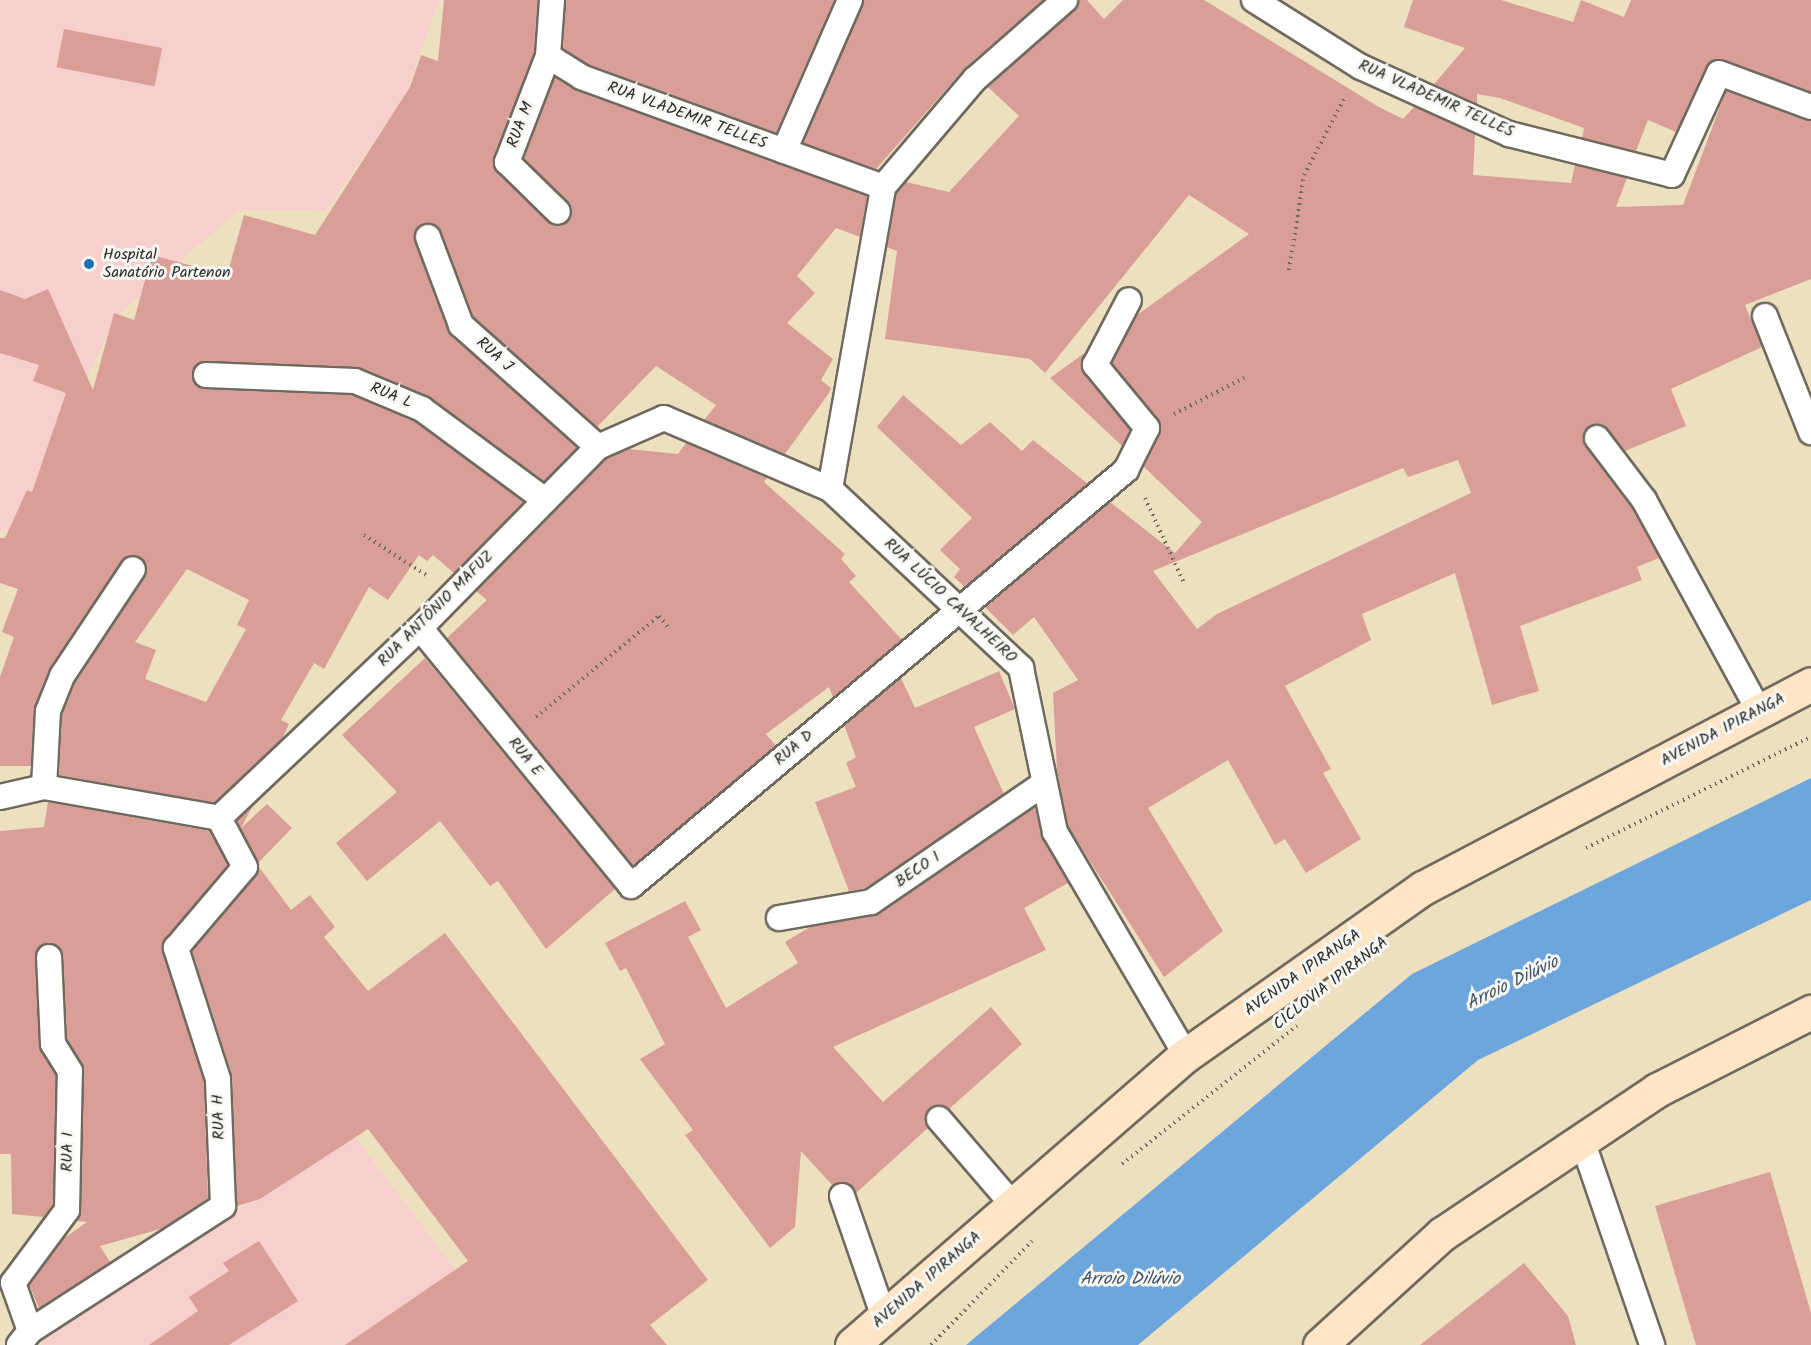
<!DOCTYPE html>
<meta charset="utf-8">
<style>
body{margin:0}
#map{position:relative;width:1811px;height:1345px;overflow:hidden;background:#ece0bf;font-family:Kalam,sans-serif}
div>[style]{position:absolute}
.built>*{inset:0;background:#f7d0cd}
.water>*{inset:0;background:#6ca6dc}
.building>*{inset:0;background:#da9e98;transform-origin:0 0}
.path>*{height:4px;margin-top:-2px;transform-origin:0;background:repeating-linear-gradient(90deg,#6f6a5f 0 1.5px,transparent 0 6px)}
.roads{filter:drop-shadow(2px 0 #6f6a5f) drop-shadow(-2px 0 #6f6a5f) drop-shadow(0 2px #6f6a5f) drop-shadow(0 -2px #6f6a5f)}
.service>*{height:24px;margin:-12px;padding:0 12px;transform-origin:12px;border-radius:12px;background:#fff}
.secondary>*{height:33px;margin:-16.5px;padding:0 16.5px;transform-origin:16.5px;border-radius:16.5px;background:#fee5c5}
.dots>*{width:16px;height:16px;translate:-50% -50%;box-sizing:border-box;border:3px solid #f6f6f2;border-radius:50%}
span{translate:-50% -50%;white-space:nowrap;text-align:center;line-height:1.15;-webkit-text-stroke:6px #f6f6f2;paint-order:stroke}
.street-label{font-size:16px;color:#2b2b2b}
.poi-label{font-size:16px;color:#2b2b2b}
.left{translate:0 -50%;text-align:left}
.water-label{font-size:18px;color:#425669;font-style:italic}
</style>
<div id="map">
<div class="built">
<div style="clip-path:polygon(0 0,439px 0,405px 96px,326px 211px,239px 210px,117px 316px,13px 528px,0 531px)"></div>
<div style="clip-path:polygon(353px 1134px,512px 1345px,42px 1345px,49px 1332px)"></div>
</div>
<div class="water">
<div style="clip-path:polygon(1811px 778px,1811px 900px,1478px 1060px,1138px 1345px,966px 1345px,1412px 974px)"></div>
</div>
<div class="building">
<div style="clip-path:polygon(evenodd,444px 0,538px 0,534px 53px,493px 164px,554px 226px,568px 222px,572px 208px,524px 158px,555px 77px,576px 90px,867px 196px,860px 237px,836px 228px,797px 276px,815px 293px,787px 323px,833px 359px,821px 380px,831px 388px,829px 393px,785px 454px,704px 420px,716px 405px,656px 366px,597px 427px,473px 317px,441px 232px,422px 224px,415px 242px,451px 335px,577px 448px,544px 482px,430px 397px,360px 368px,199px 363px,193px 381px,205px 389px,352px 395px,415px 421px,524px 502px,454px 573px,433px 555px,427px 561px,419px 555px,388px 600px,369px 587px,324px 669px,314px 663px,281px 720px,289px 724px,282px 739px,214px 803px,59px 775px,62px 714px,75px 683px,147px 570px,141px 558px,126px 557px,49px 671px,34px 710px,31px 766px,0 766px,0 677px,14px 637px,2px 632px,18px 589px,0 583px,0 538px,5px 538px,27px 490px,32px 492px,66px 393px,33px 381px,39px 365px,0 353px,0 290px,25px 299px,48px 289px,93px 390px,114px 313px,134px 320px,152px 255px,227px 275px,244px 215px,315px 235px,410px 87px,421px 55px,438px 61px,444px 0,187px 569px,249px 600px,237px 625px,246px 629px,206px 702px,145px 679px,156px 650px,135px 642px,187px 569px)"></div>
<div style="clip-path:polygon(566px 0,834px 0,776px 133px,587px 64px,563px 49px)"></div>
<div style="clip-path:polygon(864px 0,1043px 0,965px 68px,876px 169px,803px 143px)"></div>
<div style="clip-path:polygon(evenodd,1079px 0,1087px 0,1104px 19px,1123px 0,1204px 0,1379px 107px,1403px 119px,1414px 107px,1475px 134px,1473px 175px,1571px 183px,1575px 165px,1627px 178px,1616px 207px,1683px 205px,1726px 91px,1811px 121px,1811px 279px,1745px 305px,1762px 347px,1671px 389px,1686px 426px,1625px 451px,1603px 425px,1595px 424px,1584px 433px,1586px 447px,1632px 508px,1659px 558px,1637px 567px,1642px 580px,1520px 626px,1539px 691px,1492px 705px,1455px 573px,1362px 614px,1371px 640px,1285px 686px,1331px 769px,1323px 773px,1361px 839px,1306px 873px,1285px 839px,1275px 845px,1228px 760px,1148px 808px,1223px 931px,1164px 977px,1068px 827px,1057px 770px,1053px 693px,1078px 680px,1034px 617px,1013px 635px,985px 607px,1110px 502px,1175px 553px,1202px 522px,1144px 467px,1161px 426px,1112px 363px,1137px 315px,1249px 234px,1189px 195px,1045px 373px,1030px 359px,885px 339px,897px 251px,887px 247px,896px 193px,906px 182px,949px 192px,1019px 116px,988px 87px,1074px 11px,1079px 0,1458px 460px,1471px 493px,1217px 614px,1197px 629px,1153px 571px,1403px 468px,1408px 477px,1458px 460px)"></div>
<div style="clip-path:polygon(1413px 0,1501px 0,1573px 22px,1581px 0,1624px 17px,1631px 0,1811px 0,1811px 92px,1716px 59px,1706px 67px,1676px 132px,1648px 120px,1636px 151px,1582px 138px,1584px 128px,1500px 98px,1477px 94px,1477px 104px,1434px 84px,1465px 48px,1404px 27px)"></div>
<div style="left:64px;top:29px;width:100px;height:39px;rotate:11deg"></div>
<div style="clip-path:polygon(1086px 352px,1084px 374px,1130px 430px,1122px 446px,1050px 378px)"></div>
<div style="clip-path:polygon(903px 395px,961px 445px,990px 422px,1022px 451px,1033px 440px,1088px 484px,965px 587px,954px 577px,960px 569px,940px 550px,972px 518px,877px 427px)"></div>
<div style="clip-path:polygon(686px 443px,767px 478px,764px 482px,845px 554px,841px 559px,856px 576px,849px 582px,902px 640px,833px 697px,829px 687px,766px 734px,776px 746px,633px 866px,447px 638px,487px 600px,476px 591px,606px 459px,628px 449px,678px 454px)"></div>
<div style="clip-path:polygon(425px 658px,615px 889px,546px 949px,498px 881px,490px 886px,440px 821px,367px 881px,336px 843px,397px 792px,342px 735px)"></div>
<div style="clip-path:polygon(999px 671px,1015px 709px,974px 727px,1004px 794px,866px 888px,849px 891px,815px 802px,856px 787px,846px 763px,856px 757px,844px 725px,901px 678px,915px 708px)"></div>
<div style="clip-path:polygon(48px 802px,210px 831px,228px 865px,162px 946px,204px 1082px,208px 1198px,164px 1228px,100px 1246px,110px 1262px,39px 1308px,29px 1285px,63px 1239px,87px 1222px,77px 1221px,84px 1071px,67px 1040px,63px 956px,48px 943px,35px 958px,39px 1045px,56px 1075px,53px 1205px,44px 1217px,12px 1214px,11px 1154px,0 1154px,0 831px,44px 827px)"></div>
<div style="clip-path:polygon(267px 804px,292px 828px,258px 863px,237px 821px,253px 805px,241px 828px)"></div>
<div style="clip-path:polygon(1035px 807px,1043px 839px,1068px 883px,1024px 908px,1046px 950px,833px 1047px,883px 1102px,991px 1007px,1022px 1044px,949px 1109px,929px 1109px,928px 1128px,856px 1193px,845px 1182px,833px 1186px,801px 1151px,795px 1227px,770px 1248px,685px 1135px,693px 1130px,640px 1059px,665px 1044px,626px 968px,620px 971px,605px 943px,685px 901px,701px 930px,688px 937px,726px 1008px,798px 963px,785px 942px,810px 927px,879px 914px)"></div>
<div style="clip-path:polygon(259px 867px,291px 910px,310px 895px,335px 927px,324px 937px,368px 991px,445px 933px,708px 1280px,650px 1325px,667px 1345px,345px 1345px,468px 1261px,368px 1129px,260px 1199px,237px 1206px,232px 1075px,192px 951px)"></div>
<div style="clip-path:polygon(1770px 1172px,1811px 1313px,1811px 1345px,1696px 1345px,1655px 1206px)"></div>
<div style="clip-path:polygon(259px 1241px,298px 1301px,229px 1345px,149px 1345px,198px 1311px,189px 1297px,229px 1271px,223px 1263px)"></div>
<div style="clip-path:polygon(1524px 1263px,1568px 1316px,1576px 1345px,1420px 1345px)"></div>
</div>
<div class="path">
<div style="left:1289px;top:270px;width:96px;rotate:-81deg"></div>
<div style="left:1304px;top:175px;width:88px;rotate:-62.3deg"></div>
<div style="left:1174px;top:414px;width:79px;rotate:-27.2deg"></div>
<div style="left:1145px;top:498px;width:94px;rotate:65.4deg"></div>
<div style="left:364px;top:535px;width:74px;rotate:32.8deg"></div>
<div style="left:536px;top:717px;width:159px;rotate:-39.4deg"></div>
<div style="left:659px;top:616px;width:14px;rotate:51deg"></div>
<div style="left:1586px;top:848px;width:251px;rotate:-26.3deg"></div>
<div style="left:1122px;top:1164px;width:223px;rotate:-38.3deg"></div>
<div style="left:931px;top:1345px;width:145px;rotate:-45.8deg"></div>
</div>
<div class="roads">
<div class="service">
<div style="left:552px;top:0;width:56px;rotate:94.1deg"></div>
<div style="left:548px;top:56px;width:39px;rotate:32deg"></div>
<div style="left:581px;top:77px;width:321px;rotate:20deg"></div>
<div style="left:1254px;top:0;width:126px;rotate:32.1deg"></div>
<div style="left:1361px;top:67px;width:162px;rotate:24.4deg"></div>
<div style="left:1509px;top:134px;width:168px;rotate:14.1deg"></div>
<div style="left:1672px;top:175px;width:112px;rotate:-65.3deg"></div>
<div style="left:1719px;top:73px;width:98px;rotate:20.3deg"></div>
<div style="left:548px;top:56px;width:114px;rotate:111.1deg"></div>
<div style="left:507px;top:162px;width:71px;rotate:44.4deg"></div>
<div style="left:784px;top:151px;width:165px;rotate:-66.4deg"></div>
<div style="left:428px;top:237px;width:94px;rotate:69.4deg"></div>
<div style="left:461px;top:325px;width:183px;rotate:41.7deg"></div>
<div style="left:1765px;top:316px;width:125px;rotate:68.4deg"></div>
<div style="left:206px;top:375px;width:149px;rotate:2.3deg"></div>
<div style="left:355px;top:381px;width:73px;rotate:22.7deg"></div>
<div style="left:422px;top:409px;width:153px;rotate:36.5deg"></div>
<div style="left:1597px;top:438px;width:78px;rotate:52.8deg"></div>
<div style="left:1644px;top:500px;width:240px;rotate:61.4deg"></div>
<div style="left:830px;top:489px;width:307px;rotate:-80deg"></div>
<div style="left:883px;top:187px;width:142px;rotate:-49.6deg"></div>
<div style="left:975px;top:79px;width:120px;rotate:-41.3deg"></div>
<div style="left:420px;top:628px;width:333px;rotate:50.7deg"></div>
<div style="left:631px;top:886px;width:647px;rotate:-40.04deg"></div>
<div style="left:1126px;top:470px;width:47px;rotate:-63.4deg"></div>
<div style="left:1147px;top:428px;width:82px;rotate:-129.5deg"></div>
<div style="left:1095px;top:365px;width:73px;rotate:-62.4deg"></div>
<div style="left:44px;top:787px;width:76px;rotate:-87deg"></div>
<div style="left:48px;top:711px;width:38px;rotate:-68deg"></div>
<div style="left:62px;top:676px;width:128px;rotate:-56.4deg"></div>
<div style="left:0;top:797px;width:45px;rotate:-12.8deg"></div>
<div style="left:44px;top:787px;width:178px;rotate:10deg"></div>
<div style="left:219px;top:818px;width:277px;rotate:-43.4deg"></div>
<div style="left:420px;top:628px;width:254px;rotate:-45.5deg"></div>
<div style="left:598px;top:447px;width:72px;rotate:-23.7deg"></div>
<div style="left:664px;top:418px;width:181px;rotate:23.2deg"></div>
<div style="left:830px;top:489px;width:262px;rotate:43.1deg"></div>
<div style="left:1021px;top:668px;width:167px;rotate:78.3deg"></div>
<div style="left:1055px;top:832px;width:259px;rotate:59.6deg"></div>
<div style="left:779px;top:918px;width:93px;rotate:-9.9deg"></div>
<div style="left:871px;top:902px;width:207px;rotate:-34.4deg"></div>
<div style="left:939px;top:1119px;width:113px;rotate:49.3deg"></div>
<div style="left:1582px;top:1140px;width:217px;rotate:71.1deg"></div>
<div style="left:842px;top:1196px;width:128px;rotate:70.9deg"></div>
<div style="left:30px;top:1331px;width:51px;rotate:-109.5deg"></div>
<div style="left:13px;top:1283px;width:91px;rotate:-53.5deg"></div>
<div style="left:67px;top:1210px;width:139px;rotate:-88.8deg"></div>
<div style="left:70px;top:1071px;width:32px;rotate:-122deg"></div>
<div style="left:53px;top:1044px;width:87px;rotate:-92.6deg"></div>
<div style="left:19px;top:1345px;width:18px;rotate:-52deg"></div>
<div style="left:30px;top:1331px;width:230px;rotate:-32.9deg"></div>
<div style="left:223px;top:1206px;width:127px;rotate:-92.3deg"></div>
<div style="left:218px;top:1079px;width:138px;rotate:-107.8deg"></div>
<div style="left:176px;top:948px;width:106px;rotate:-49.6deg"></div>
<div style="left:245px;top:867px;width:55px;rotate:-118deg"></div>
</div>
<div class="secondary">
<div style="left:852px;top:1345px;width:442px;rotate:-41deg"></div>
<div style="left:1186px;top:1055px;width:290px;rotate:-35.2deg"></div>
<div style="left:1423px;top:888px;width:438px;rotate:-27.7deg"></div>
<div style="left:1320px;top:1345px;width:165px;rotate:-42.3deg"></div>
<div style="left:1442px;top:1234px;width:259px;rotate:-33.8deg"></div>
<div style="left:1657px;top:1090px;width:173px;rotate:-26.9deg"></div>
</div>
</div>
<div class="dots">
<div style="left:89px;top:264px;background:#1f6fb2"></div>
</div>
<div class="street-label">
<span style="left:1436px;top:99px;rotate:24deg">RUA VLADEMIR TELLES</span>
<span style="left:687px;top:116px;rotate:20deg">RUA VLADEMIR TELLES</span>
<span style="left:521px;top:125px;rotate:-69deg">RUA M</span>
<span style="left:494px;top:355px;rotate:42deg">RUA J</span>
<span style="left:391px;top:396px;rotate:22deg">RUA L</span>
<span style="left:950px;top:601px;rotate:43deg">RUA LÚCIO CAVALHEIRO</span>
<span style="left:436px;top:609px;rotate:-45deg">RUA ANTÔNIO MAFUZ</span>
<span style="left:1723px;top:730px;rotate:-28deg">AVENIDA IPIRANGA</span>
<span style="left:794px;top:748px;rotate:-40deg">RUA D</span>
<span style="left:525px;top:757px;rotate:51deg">RUA E</span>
<span style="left:918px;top:870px;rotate:-34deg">BECO 1</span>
<span style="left:1303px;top:973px;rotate:-35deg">AVENIDA IPIRANGA</span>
<span style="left:1331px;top:984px;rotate:-38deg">CICLOVIA IPIRANGA</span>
<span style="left:219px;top:1117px;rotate:-92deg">RUA H</span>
<span style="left:68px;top:1152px;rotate:-89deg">RUA I</span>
<span style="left:927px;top:1280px;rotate:-41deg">AVENIDA IPIRANGA</span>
</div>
<div class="poi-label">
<span class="left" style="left:103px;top:264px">Hospital<br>Sanatório Partenon</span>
</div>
<div class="water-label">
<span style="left:1513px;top:984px;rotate:-26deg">Arroio Dilúvio</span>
<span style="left:1130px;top:1280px">Arroio Dilúvio</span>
</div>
</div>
